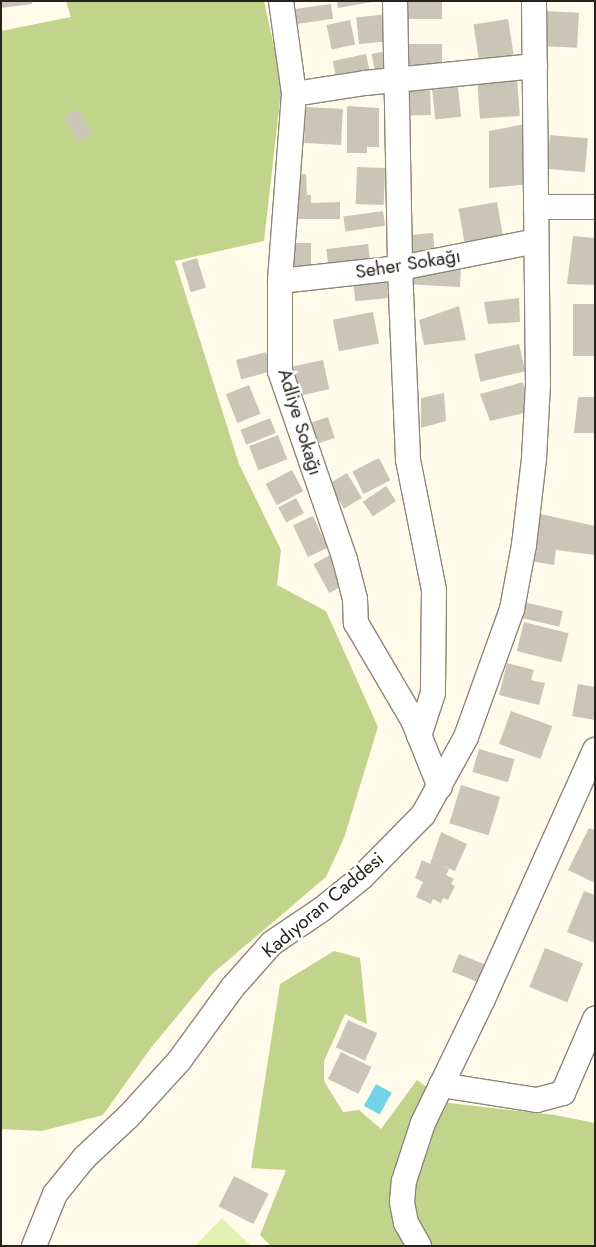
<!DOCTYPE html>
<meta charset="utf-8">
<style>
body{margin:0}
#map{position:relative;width:596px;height:1247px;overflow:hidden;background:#fffaea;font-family:Jost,sans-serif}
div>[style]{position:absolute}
.green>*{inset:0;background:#e0f1b1}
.forest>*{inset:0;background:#c2d48c}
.water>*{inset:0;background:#72d3e9;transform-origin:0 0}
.building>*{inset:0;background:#cac6b7;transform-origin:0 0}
.roads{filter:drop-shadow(1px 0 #8c8779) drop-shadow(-1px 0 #8c8779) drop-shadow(0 1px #8c8779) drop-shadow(0 -1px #8c8779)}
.street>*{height:24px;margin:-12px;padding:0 12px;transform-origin:12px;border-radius:12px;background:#fff}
span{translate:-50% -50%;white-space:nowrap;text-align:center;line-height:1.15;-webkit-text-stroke:4.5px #fff;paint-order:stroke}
.street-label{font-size:19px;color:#25231d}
.frame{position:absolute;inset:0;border:2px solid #25231d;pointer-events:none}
</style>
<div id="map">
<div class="green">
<div style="clip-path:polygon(222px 1218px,251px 1246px,195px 1246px)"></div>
</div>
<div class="forest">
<div style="clip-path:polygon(66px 1px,264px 1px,282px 83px,264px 241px,175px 261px,239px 464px,281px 550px,277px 585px,326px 611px,378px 727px,344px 838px,326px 877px,212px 974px,150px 1049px,103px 1115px,42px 1131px,1px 1129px,1px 31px,71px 17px)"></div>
<div style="clip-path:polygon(334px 951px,360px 958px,367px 1024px,345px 1014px,324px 1061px,324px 1081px,343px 1112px,359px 1110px,381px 1129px,417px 1080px,449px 1103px,555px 1115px,595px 1123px,595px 1246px,271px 1246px,260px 1235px,286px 1170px,251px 1168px,280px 984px)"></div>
</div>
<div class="water">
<div style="left:376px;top:1084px;width:18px;height:25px;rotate:29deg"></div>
</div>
<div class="building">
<div style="clip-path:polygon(1px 1px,32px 1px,32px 4px,1px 8px)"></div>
<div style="clip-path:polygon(337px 1px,372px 1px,372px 2px,338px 8px)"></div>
<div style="left:407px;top:1px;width:35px;height:18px"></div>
<div style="left:331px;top:4px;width:15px;height:38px;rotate:82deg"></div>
<div style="left:544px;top:11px;width:35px;height:35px;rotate:3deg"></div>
<div style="left:389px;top:14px;width:27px;height:33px;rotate:84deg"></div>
<div style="left:508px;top:19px;width:43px;height:35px;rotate:81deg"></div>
<div style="left:350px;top:20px;width:25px;height:24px;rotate:78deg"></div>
<div style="left:405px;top:44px;width:37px;height:31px"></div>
<div style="left:385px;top:51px;width:18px;height:14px;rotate:77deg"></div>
<div style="left:366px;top:54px;width:19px;height:34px;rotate:78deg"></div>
<div style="left:517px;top:76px;width:40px;height:40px;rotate:86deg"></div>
<div style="left:458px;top:87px;width:30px;height:26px;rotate:84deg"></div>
<div style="left:430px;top:89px;width:26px;height:25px;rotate:88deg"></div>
<div style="clip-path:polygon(347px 106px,379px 108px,379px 147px,367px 147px,367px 153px,347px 153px)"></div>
<div style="left:306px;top:107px;width:37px;height:36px;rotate:3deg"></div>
<div style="left:78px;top:109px;width:28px;height:16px;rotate:60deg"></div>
<div style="clip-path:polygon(530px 123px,530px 184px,489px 188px,489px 131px)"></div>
<div style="left:550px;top:135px;width:38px;height:34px;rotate:5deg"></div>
<div style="left:357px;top:167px;width:28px;height:37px;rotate:2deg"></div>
<div style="clip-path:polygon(291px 174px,306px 174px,307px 195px,311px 195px,311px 203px,340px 202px,340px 219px,291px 219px)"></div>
<div style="left:497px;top:202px;width:39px;height:39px;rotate:80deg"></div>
<div style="left:383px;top:211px;width:15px;height:40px;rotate:82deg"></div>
<div style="left:433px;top:233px;width:24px;height:24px;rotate:85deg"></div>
<div style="clip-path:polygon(573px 236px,595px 238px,595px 285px,567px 284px)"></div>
<div style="left:288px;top:243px;width:23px;height:27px"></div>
<div style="left:368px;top:244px;width:23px;height:42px;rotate:83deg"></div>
<div style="left:197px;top:258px;width:31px;height:16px;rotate:73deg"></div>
<div style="left:461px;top:267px;width:20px;height:52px;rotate:93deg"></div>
<div style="left:386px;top:278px;width:20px;height:33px;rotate:84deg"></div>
<div style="clip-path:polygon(519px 298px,520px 322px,488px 324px,484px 302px)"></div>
<div style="left:573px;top:304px;width:22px;height:52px"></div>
<div style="clip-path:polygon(459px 306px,466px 340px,424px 345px,419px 320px)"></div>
<div style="left:373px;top:312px;width:32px;height:41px;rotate:79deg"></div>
<div style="left:519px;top:344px;width:28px;height:46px;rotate:77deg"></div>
<div style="left:266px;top:352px;width:20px;height:31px;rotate:75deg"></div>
<div style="left:323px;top:360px;width:30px;height:34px;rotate:78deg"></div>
<div style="clip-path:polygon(523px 382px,528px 412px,490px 421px,480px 394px)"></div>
<div style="left:249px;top:385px;width:31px;height:25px;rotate:68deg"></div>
<div style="clip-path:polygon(444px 393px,446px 421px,421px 428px,421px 398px)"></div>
<div style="clip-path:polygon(578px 397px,595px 397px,595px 433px,574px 433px)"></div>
<div style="left:328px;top:417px;width:22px;height:21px;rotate:72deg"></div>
<div style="left:270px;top:418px;width:16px;height:32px;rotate:68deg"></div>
<div style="left:278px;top:435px;width:26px;height:31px;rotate:69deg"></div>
<div style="left:379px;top:458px;width:25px;height:30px;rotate:63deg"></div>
<div style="left:292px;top:470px;width:24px;height:30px;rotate:62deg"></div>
<div style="left:347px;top:473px;width:29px;height:21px;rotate:59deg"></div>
<div style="left:386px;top:486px;width:18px;height:28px;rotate:56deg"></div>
<div style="left:296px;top:498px;width:17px;height:20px;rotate:62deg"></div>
<div style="clip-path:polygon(536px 513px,595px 526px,595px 555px,556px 550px,554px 565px,529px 561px)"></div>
<div style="left:313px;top:516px;width:35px;height:22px;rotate:65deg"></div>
<div style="left:330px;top:555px;width:33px;height:19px;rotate:61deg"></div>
<div style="left:519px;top:601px;width:45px;height:16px;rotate:13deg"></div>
<div style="left:524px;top:622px;width:46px;height:30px;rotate:14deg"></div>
<div style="clip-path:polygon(507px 663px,534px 670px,531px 680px,545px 683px,539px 705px,499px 695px)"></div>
<div style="clip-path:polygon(578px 684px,595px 687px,595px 720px,572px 716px)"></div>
<div style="left:511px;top:711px;width:44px;height:35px;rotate:20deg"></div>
<div style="left:479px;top:749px;width:37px;height:24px;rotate:16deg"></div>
<div style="left:461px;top:785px;width:41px;height:40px;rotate:17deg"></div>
<div style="clip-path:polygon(589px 828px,595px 830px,595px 883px,568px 870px)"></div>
<div style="clip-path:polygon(441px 832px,467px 844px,455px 871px,440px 865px,449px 869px,446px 875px,454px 879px,451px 884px,455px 886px,448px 900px,443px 898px,441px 903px,433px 899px,431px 904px,416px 897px,423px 882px,415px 878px,422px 860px,430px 864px)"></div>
<div style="clip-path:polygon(584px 891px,595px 895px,595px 943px,567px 932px)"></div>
<div style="left:545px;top:948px;width:41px;height:42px;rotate:22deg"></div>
<div style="left:459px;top:954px;width:35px;height:19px;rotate:22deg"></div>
<div style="left:348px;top:1020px;width:32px;height:30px;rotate:24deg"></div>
<div style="left:341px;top:1052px;width:34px;height:30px;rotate:26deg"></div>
<div style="left:234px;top:1176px;width:39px;height:34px;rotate:27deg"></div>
</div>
<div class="roads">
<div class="street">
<div style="left:281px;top:1px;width:94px;rotate:82deg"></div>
<div style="left:294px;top:94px;width:188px;rotate:94.3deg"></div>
<div style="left:280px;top:281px;width:90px;rotate:90deg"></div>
<div style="left:280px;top:371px;width:200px;rotate:71deg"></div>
<div style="left:345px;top:560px;width:40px;rotate:75.6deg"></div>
<div style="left:355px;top:599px;width:24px;rotate:88deg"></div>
<div style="left:356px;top:623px;width:113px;rotate:59.6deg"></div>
<div style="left:413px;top:720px;width:72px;rotate:68.1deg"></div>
<div style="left:395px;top:1px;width:267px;rotate:88.9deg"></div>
<div style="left:400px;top:268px;width:192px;rotate:87.6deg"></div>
<div style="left:408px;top:460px;width:133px;rotate:78.7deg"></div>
<div style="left:434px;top:590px;width:103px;rotate:90.6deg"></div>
<div style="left:433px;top:693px;width:45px;rotate:108deg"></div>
<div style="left:294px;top:94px;width:72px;rotate:-8.8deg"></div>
<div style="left:365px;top:83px;width:171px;rotate:-5.7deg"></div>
<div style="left:536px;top:207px;width:59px"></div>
<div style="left:280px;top:281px;width:121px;rotate:-6.2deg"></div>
<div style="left:400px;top:268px;width:139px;rotate:-11.2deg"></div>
<div style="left:441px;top:1085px;width:97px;rotate:8.9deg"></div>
<div style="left:537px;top:1100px;width:27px;rotate:-15deg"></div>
<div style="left:563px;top:1093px;width:81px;rotate:-66.6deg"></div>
<div style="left:34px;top:1246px;width:56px;rotate:-68deg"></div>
<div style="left:55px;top:1194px;width:46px;rotate:-51.1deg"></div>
<div style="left:84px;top:1158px;width:60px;rotate:-43deg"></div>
<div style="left:128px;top:1117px;width:76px;rotate:-47.7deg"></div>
<div style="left:179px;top:1061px;width:90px;rotate:-54deg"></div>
<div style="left:232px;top:988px;width:60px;rotate:-48.4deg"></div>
<div style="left:272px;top:943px;width:59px;rotate:-34deg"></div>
<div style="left:321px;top:910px;width:53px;rotate:-38.8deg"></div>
<div style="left:362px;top:877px;width:87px;rotate:-45.5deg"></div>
<div style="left:423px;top:815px;width:89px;rotate:-61.1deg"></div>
<div style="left:466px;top:737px;width:136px;rotate:-70.2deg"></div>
<div style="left:512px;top:609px;width:65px;rotate:-79.4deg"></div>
<div style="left:524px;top:545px;width:88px;rotate:-83.4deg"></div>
<div style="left:534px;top:458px;width:73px;rotate:-86.9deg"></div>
<div style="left:538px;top:385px;width:384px;rotate:-90.6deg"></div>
<div style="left:419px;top:1246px;width:26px;rotate:-119deg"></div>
<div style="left:406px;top:1223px;width:21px;rotate:-101deg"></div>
<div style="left:402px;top:1202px;width:21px;rotate:-85deg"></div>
<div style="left:404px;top:1181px;width:61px;rotate:-71.9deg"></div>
<div style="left:423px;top:1123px;width:138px;rotate:-64.2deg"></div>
<div style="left:483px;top:999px;width:273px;rotate:-65.8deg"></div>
</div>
</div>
<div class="street-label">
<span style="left:408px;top:264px;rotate:-9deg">Seher Sokağı</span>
<span style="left:300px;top:422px;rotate:73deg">Adliye Sokağı</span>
<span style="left:323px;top:905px;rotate:-40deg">Kadıyoran Caddesi</span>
</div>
<div class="frame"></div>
</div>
